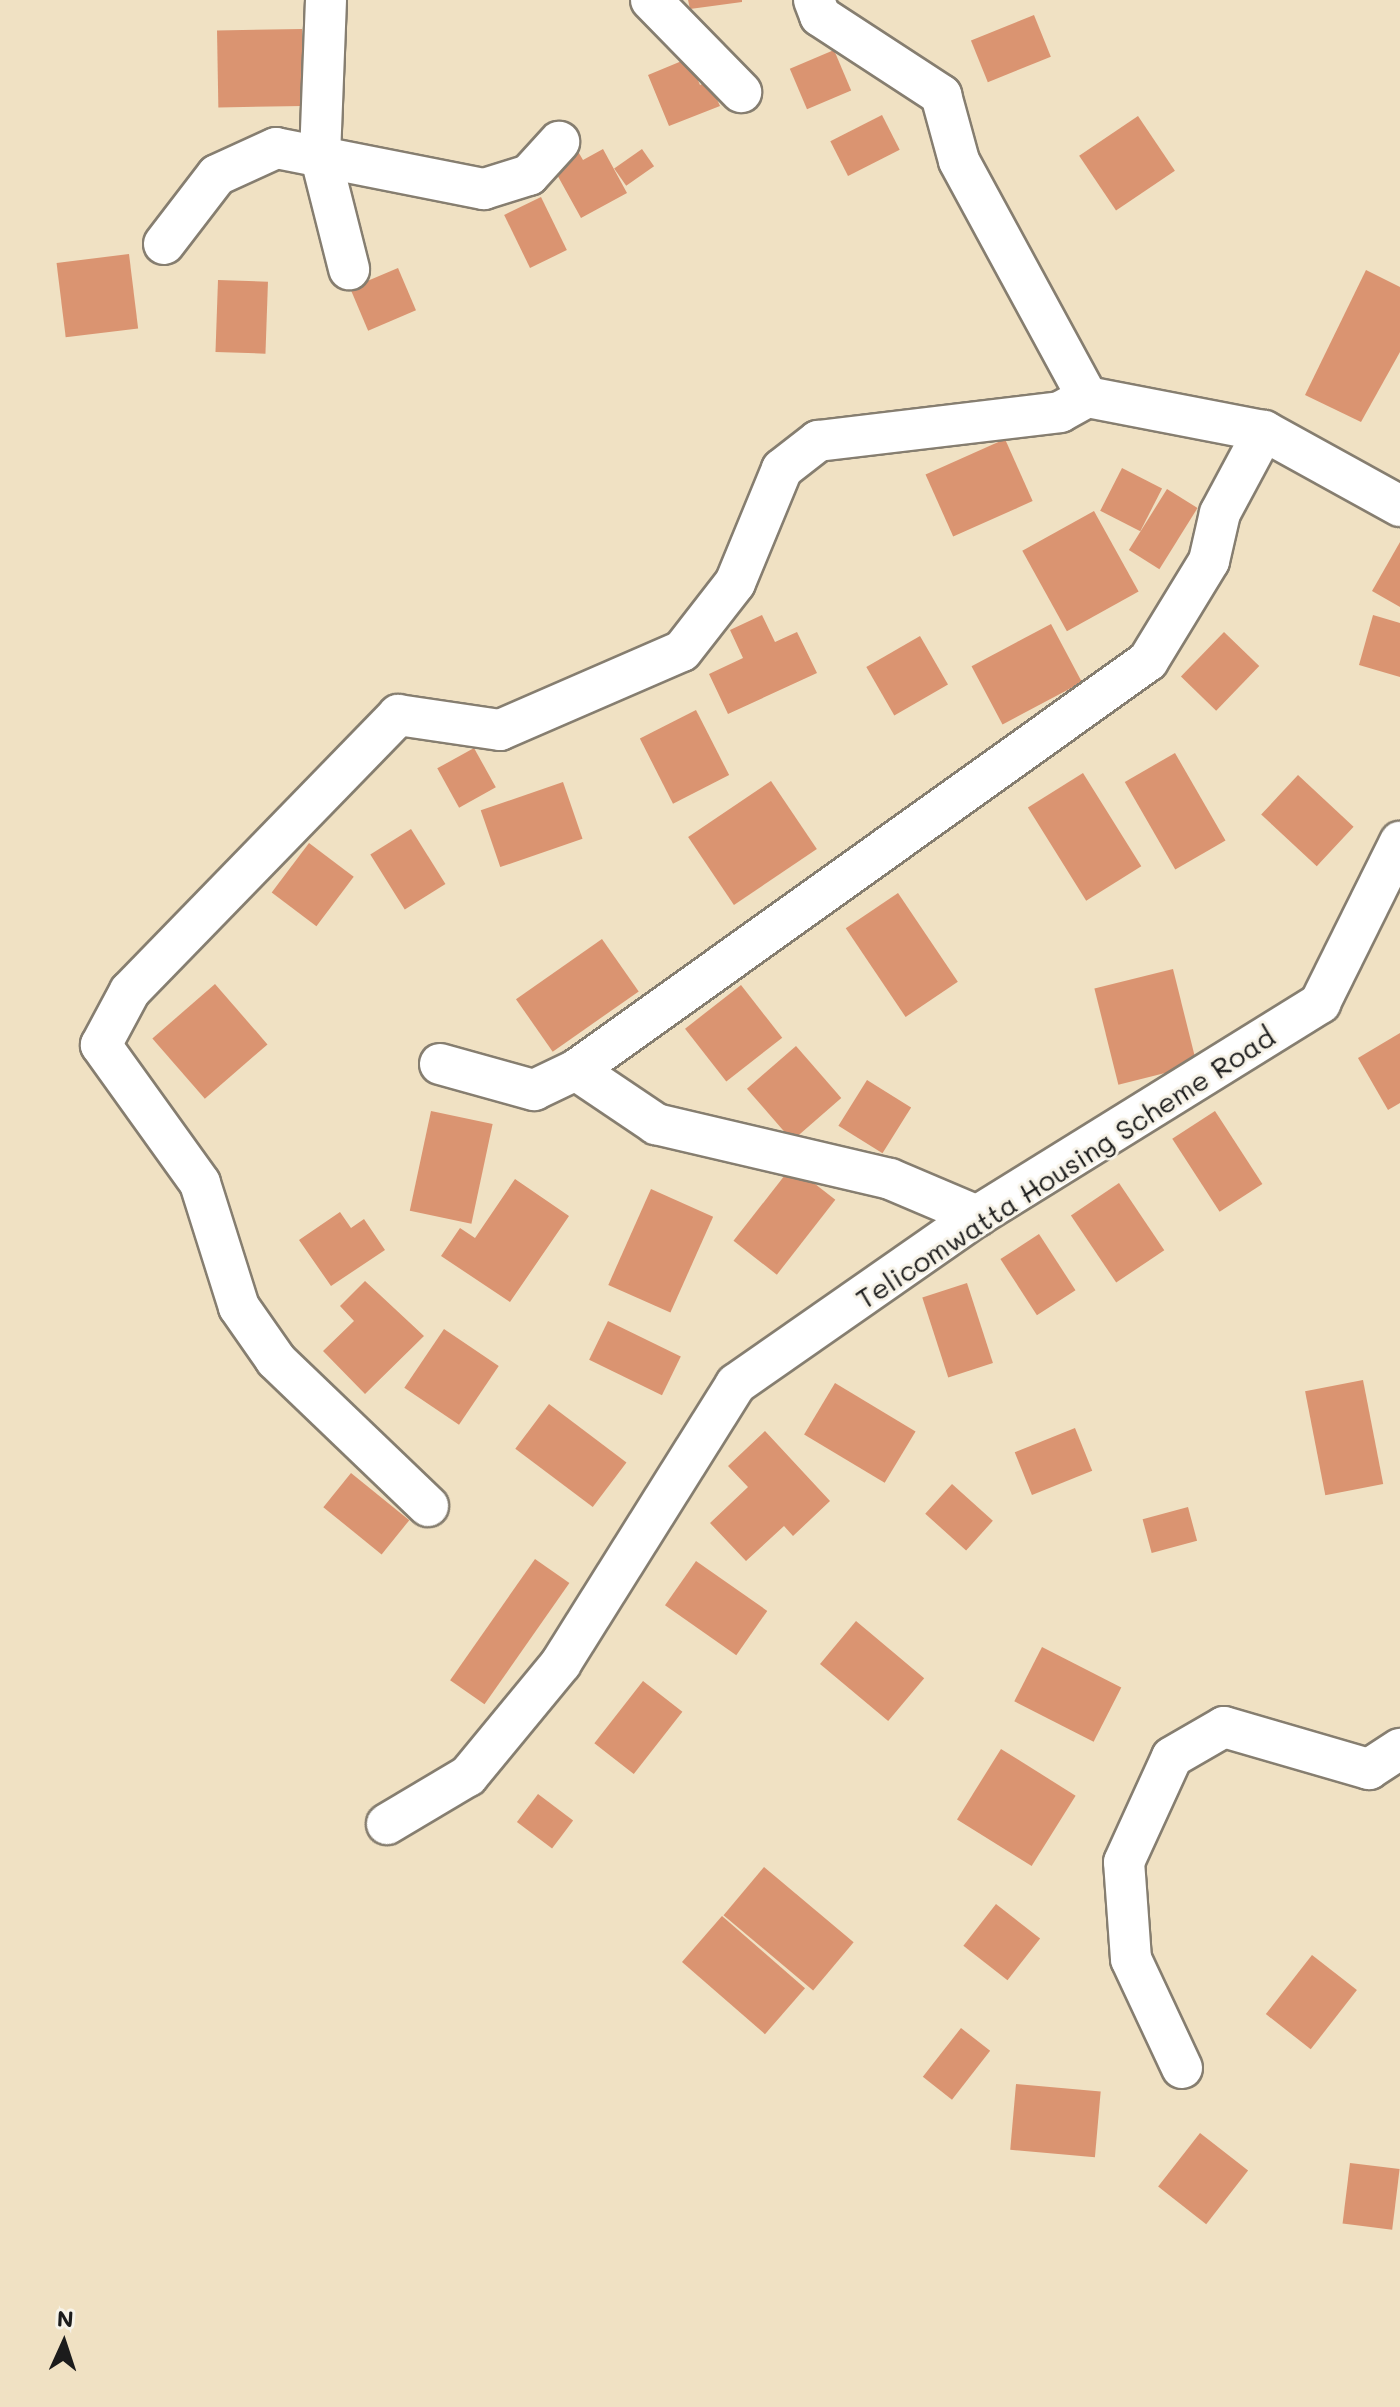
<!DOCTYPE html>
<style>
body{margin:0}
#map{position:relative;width:1400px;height:2407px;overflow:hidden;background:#f0e1c3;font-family:Mali,sans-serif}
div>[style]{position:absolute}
.building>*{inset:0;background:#da9471;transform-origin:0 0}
.roads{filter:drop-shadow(2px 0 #867e70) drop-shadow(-2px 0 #867e70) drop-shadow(0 2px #867e70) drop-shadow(0 -2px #867e70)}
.minor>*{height:40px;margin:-20px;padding:0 20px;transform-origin:20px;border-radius:20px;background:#fff}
span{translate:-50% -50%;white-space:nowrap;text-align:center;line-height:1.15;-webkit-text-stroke:6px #f7f3e8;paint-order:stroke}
.street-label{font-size:28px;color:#1c1c1c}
.north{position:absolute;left:24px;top:2303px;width:80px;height:80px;-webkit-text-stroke:6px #f7f3e8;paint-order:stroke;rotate:3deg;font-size:22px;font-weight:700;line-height:32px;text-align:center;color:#1c1c1c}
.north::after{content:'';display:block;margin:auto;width:28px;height:36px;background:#1c1c1c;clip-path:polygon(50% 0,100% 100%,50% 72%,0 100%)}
</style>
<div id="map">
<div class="building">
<div style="clip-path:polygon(688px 0,742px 0,742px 2px,690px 9px)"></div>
<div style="left:1034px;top:15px;width:45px;height:68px;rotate:68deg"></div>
<div style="left:302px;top:29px;width:77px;height:85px;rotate:89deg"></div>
<div style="left:834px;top:50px;width:44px;height:48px;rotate:67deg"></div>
<div style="clip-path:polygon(689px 58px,700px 85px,709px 81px,720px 106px,669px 126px,648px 75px)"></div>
<div style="left:882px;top:115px;width:39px;height:58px;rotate:63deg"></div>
<div style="left:1138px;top:116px;width:66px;height:71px;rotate:56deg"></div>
<div style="clip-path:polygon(576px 148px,583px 160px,603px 149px,627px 193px,581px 218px,550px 162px)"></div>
<div style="left:642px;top:149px;width:21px;height:34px;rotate:55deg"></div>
<div style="left:541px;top:197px;width:59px;height:41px;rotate:64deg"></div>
<div style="left:129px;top:254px;width:75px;height:73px;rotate:83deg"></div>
<div style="left:398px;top:268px;width:46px;height:52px;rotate:67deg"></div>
<div style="clip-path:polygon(1366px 270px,1400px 287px,1400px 352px,1361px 422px,1305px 395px)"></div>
<div style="left:218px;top:280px;width:50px;height:72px;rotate:2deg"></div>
<div style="left:1005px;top:439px;width:68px;height:87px;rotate:66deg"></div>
<div style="left:1122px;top:468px;width:45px;height:48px;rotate:27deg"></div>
<div style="left:1167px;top:489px;width:36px;height:72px;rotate:32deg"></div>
<div style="left:1094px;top:511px;width:92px;height:82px;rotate:61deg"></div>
<div style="clip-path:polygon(1400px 542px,1400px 607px,1372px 591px)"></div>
<div style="clip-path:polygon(762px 615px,775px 642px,797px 632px,817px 673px,728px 714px,709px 674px,743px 658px,730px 630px)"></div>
<div style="clip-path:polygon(1373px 615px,1400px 623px,1400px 677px,1359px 665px)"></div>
<div style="left:1051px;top:624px;width:66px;height:90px;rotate:62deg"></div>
<div style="left:1224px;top:632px;width:49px;height:62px;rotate:44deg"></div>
<div style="left:920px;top:636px;width:56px;height:62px;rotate:60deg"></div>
<div style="left:696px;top:710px;width:73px;height:63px;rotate:63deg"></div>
<div style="left:474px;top:748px;width:45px;height:42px;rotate:61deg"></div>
<div style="left:1175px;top:753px;width:101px;height:58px;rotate:60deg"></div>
<div style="left:1083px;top:773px;width:110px;height:65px;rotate:58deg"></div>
<div style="left:1298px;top:775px;width:76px;height:54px;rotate:43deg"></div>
<div style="left:771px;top:781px;width:82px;height:100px;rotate:56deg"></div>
<div style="left:563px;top:782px;width:60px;height:87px;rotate:71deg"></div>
<div style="left:411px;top:829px;width:65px;height:48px;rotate:58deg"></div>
<div style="left:309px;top:843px;width:56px;height:62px;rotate:37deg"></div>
<div style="left:898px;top:893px;width:107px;height:63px;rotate:56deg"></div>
<div style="left:602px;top:939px;width:64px;height:105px;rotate:55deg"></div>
<div style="left:1173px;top:969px;width:99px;height:81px;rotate:76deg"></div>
<div style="left:215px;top:984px;width:80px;height:83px;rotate:49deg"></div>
<div style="left:741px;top:985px;width:67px;height:71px;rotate:52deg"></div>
<div style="clip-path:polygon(1400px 1033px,1400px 1103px,1388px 1110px,1358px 1058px)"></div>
<div style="left:796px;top:1046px;width:69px;height:65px;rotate:49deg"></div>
<div style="left:867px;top:1080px;width:52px;height:54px;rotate:32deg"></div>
<div style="left:431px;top:1111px;width:63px;height:102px;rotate:12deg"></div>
<div style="left:1215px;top:1111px;width:87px;height:51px;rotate:57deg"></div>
<div style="left:792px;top:1166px;width:55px;height:95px;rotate:38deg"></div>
<div style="clip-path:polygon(515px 1179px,569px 1216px,510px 1302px,441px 1256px,460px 1228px,475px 1238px)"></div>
<div style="left:1119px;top:1183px;width:81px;height:58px;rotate:56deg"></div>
<div style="left:651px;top:1189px;width:68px;height:105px;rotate:24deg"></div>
<div style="clip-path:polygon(340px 1212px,351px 1228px,364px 1219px,385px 1250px,331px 1286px,299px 1240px)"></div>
<div style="left:1039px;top:1234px;width:67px;height:46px;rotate:57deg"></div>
<div style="clip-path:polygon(365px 1281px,424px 1336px,365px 1394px,323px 1351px,354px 1321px,340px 1306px)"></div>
<div style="left:967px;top:1283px;width:84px;height:47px;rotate:72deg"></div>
<div style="left:608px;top:1321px;width:81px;height:43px;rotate:26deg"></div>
<div style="left:444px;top:1329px;width:66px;height:71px;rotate:34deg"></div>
<div style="left:1363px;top:1380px;width:106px;height:59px;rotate:79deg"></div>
<div style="left:835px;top:1383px;width:94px;height:60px;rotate:31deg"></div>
<div style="left:549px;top:1404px;width:97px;height:56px;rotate:37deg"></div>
<div style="left:1075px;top:1428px;width:46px;height:65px;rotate:68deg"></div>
<div style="clip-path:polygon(765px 1431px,830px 1501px,793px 1536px,784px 1526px,746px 1561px,710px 1523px,748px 1487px,728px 1466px)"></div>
<div style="left:351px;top:1473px;width:75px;height:44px;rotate:39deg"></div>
<div style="left:952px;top:1484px;width:55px;height:40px;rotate:42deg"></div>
<div style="left:1188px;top:1507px;width:35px;height:47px;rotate:75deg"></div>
<div style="left:535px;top:1559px;width:42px;height:148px;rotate:35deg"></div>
<div style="left:696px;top:1561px;width:87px;height:54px;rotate:35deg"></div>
<div style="left:856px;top:1621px;width:89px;height:56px;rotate:40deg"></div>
<div style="left:1042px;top:1647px;width:89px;height:61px;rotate:27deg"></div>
<div style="left:643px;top:1681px;width:50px;height:79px;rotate:38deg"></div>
<div style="left:1001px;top:1749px;width:88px;height:83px;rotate:32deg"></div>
<div style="left:538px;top:1794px;width:44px;height:35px;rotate:37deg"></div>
<div style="left:764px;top:1867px;width:117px;height:63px;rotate:40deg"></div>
<div style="left:996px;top:1904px;width:56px;height:53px;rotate:38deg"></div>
<div style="left:722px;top:1916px;width:110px;height:61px;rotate:41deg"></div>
<div style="left:1312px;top:1955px;width:57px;height:75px;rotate:38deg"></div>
<div style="left:961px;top:2028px;width:37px;height:62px;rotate:38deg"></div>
<div style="left:1016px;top:2084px;width:85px;height:66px;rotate:5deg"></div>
<div style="left:1200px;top:2133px;width:61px;height:68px;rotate:38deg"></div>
<div style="left:1350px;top:2163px;width:50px;height:61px;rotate:7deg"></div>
</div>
<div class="roads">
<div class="minor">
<div style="left:326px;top:0;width:154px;rotate:92.2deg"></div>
<div style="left:320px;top:154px;width:119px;rotate:75.8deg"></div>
<div style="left:651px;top:0;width:129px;rotate:45.6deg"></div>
<div style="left:814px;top:0;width:17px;rotate:69deg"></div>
<div style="left:820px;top:16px;width:145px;rotate:33.1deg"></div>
<div style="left:941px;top:95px;width:68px;rotate:74.7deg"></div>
<div style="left:959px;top:161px;width:268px;rotate:61.5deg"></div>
<div style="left:1087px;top:397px;width:180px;rotate:10.9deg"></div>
<div style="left:1264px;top:431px;width:155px;rotate:28.9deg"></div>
<div style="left:164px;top:244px;width:87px;rotate:-52.5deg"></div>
<div style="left:217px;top:175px;width:65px;rotate:-24.6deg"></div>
<div style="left:276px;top:148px;width:212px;rotate:11.2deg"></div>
<div style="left:484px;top:189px;width:47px;rotate:-17.3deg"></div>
<div style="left:529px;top:175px;width:45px;rotate:-47.7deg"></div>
<div style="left:440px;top:1064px;width:98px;rotate:15.5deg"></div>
<div style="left:534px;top:1090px;width:47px;rotate:-25.5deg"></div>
<div style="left:576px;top:1070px;width:703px;rotate:-35.57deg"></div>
<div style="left:1148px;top:661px;width:117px;rotate:-58.6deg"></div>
<div style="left:1209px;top:561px;width:49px;rotate:-77.1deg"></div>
<div style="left:1220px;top:513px;width:93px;rotate:-61.8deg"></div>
<div style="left:576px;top:1070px;width:97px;rotate:34deg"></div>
<div style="left:656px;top:1124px;width:240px;rotate:13.2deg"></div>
<div style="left:890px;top:1179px;width:95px;rotate:23deg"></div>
<div style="left:428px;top:1506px;width:211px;rotate:-136.2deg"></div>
<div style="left:276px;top:1360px;width:65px;rotate:-124.9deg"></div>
<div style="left:239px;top:1307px;width:130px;rotate:-107.5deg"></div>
<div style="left:200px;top:1183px;width:170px;rotate:-125.7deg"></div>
<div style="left:101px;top:1045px;width:61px;rotate:-61.8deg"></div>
<div style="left:130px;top:991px;width:385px;rotate:-45.8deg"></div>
<div style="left:398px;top:715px;width:103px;rotate:8.4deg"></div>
<div style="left:500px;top:730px;width:198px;rotate:-23.5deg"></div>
<div style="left:682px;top:651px;width:86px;rotate:-52.1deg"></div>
<div style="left:735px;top:583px;width:123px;rotate:-67.6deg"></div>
<div style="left:782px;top:469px;width:46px;rotate:-37.9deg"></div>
<div style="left:818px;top:441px;width:244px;rotate:-6.8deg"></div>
<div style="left:1060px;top:412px;width:31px;rotate:-29deg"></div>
<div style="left:387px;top:1824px;width:94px;rotate:-30.7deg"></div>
<div style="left:468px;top:1776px;width:146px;rotate:-50.5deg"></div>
<div style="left:561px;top:1663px;width:329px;rotate:-57.9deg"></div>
<div style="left:736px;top:1384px;width:294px;rotate:-34.9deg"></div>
<div style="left:977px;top:1216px;width:404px;rotate:-31.8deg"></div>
<div style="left:1320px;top:1003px;width:180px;rotate:-63.6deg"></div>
<div style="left:1182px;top:2068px;width:120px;rotate:-115.1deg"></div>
<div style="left:1131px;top:1959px;width:97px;rotate:-94.1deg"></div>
<div style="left:1124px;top:1862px;width:115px;rotate:-65.4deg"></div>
<div style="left:1172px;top:1757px;width:60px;rotate:-30deg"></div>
<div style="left:1224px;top:1727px;width:151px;rotate:16.2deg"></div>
<div style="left:1369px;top:1769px;width:37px;rotate:-33deg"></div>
</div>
</div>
<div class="street-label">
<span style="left:1065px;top:1167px;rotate:-33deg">Telicomwatta Housing Scheme Road</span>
</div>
<div class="north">N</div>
</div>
